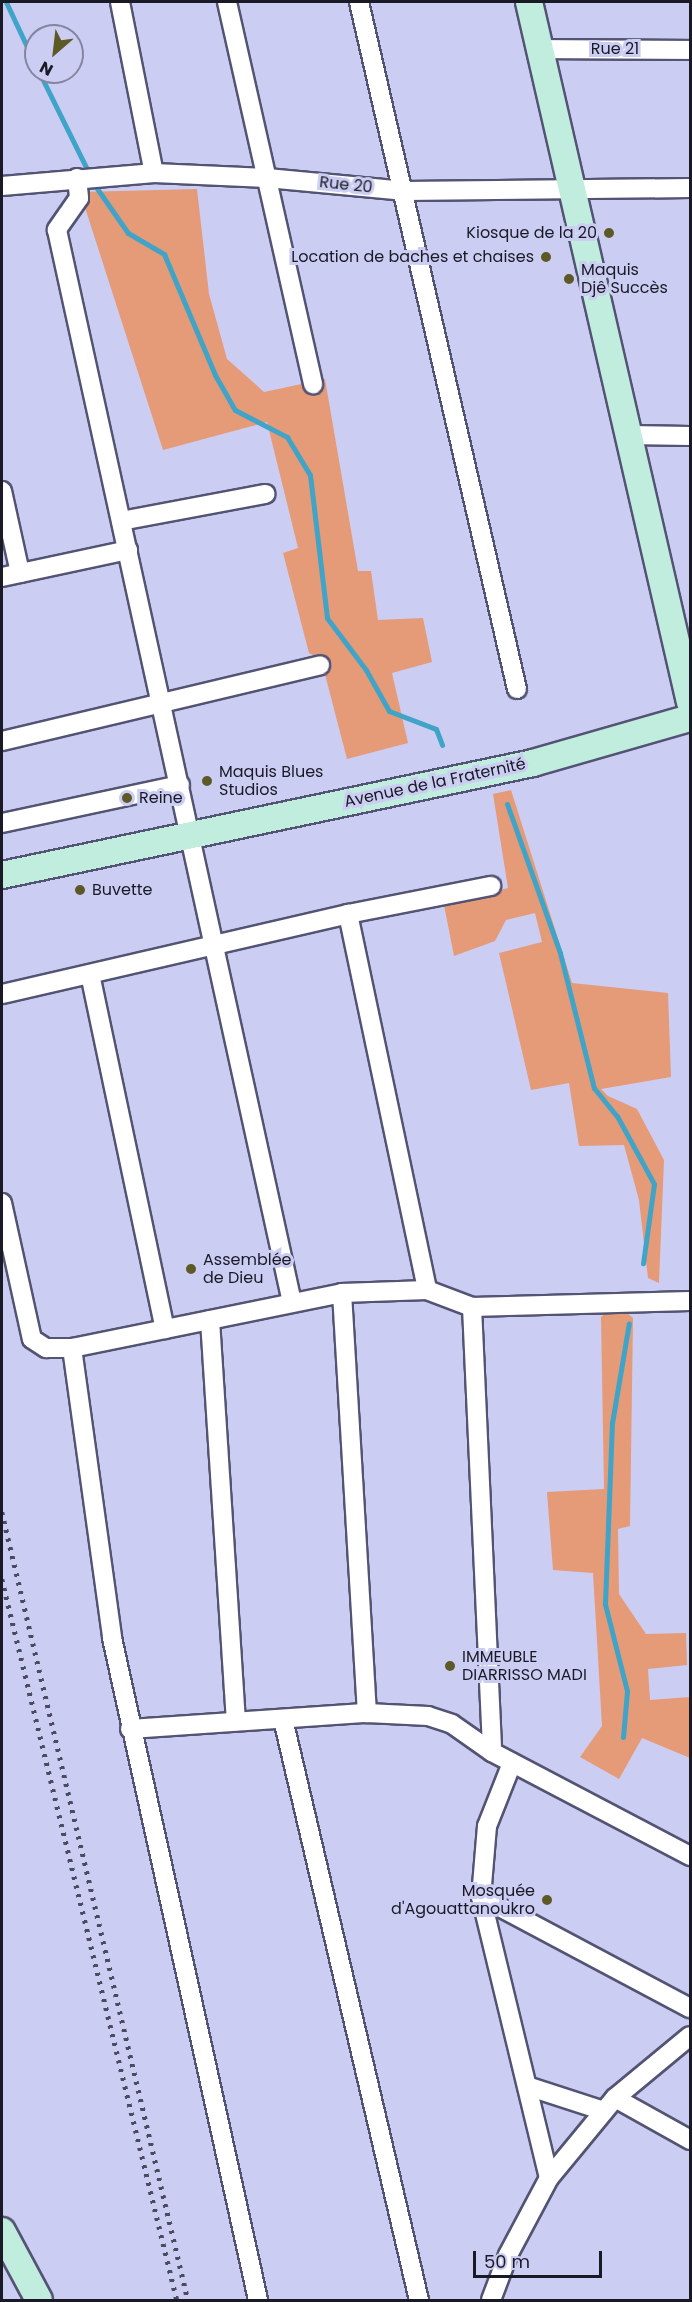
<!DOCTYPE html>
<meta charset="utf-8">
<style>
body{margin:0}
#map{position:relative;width:692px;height:2302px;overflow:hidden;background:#cccdf2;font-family:Poppins,sans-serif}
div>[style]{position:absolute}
.green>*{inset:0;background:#e59a78}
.stream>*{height:5px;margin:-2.5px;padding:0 2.5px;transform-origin:2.5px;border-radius:2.5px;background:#3fa4c7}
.roads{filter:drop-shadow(2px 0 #535373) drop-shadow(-2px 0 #535373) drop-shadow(0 2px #535373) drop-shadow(0 -2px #535373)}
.street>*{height:18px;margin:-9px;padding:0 9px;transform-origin:9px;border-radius:9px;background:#fff}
.secondary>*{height:26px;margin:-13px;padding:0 13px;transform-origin:13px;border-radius:13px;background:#c1edde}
.rail>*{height:4.5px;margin-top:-2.25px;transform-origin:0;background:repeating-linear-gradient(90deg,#4b4b5f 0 3px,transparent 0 9px)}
.dots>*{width:16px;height:16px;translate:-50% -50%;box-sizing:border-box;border:3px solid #cccdf2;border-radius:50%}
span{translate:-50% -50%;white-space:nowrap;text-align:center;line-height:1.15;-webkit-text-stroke:6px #cccdf2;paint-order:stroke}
.street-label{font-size:16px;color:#1a1a27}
.poi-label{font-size:16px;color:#1a1a27}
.right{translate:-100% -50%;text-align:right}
.left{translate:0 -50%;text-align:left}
.frame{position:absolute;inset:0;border:3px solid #1a1a27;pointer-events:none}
.north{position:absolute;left:24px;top:24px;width:60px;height:60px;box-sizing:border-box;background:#cccdf2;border:2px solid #8585a1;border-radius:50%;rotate:208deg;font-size:16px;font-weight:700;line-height:24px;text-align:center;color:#1a1a27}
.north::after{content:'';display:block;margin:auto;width:21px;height:27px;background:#5d5926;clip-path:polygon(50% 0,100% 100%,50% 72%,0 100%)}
.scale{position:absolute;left:473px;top:2251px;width:129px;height:27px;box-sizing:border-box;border:3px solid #1a1a27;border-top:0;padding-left:8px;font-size:18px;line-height:21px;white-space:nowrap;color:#1a1a27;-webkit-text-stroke:4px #cccdf2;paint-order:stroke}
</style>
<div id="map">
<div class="green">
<div style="clip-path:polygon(197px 189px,209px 294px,227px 359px,264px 392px,325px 379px,358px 571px,371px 571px,378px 620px,423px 618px,432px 662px,392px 673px,408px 743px,347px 759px,321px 659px,309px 653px,283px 553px,298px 548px,267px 422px,163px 450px,80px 192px)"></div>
<div style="clip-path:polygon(511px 790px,572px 983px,668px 993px,671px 1077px,601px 1089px,608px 1096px,637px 1109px,664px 1160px,659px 1283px,648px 1278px,639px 1200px,624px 1145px,579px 1146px,569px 1083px,531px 1090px,499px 953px,542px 942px,535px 913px,506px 920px,495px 941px,454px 956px,444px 905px,508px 888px,493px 794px)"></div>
<div style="clip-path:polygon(608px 1311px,626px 1312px,633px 1318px,630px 1526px,618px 1529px,619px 1594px,646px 1634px,686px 1633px,687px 1665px,648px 1669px,650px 1700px,690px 1697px,690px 1758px,642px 1738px,619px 1779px,580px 1757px,602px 1726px,593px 1573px,553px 1570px,547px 1492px,604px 1489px,601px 1317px)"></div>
</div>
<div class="stream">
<div style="left:6px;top:2px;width:71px;rotate:64.9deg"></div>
<div style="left:39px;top:72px;width:108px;rotate:63.7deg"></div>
<div style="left:96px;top:187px;width:56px;rotate:55.2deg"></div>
<div style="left:128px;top:233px;width:42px;rotate:30.3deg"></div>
<div style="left:164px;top:254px;width:131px;rotate:67.1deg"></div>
<div style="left:215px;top:375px;width:40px;rotate:60.3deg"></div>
<div style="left:235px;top:410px;width:59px;rotate:27.4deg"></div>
<div style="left:287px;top:437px;width:44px;rotate:58.8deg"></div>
<div style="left:310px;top:475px;width:144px;rotate:83.2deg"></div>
<div style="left:327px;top:618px;width:65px;rotate:53.1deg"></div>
<div style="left:366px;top:670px;width:47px;rotate:60.7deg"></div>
<div style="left:389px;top:711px;width:50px;rotate:21deg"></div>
<div style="left:436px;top:729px;width:17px;rotate:69deg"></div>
<div style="left:507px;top:804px;width:158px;rotate:70.4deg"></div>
<div style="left:560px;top:953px;width:139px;rotate:75.9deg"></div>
<div style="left:594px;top:1088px;width:36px;rotate:51deg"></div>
<div style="left:617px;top:1116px;width:77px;rotate:61.4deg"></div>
<div style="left:654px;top:1184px;width:80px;rotate:97.9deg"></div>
<div style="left:623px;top:1737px;width:46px;rotate:-85deg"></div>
<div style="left:627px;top:1691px;width:90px;rotate:-104.2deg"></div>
<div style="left:605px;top:1604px;width:181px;rotate:-87.8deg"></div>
<div style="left:612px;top:1423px;width:101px;rotate:-80.4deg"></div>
</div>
<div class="roads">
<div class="street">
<div style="left:120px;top:2px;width:174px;rotate:78.8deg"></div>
<div style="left:227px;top:2px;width:392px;rotate:77.3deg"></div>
<div style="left:359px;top:2px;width:705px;rotate:77.05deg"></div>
<div style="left:539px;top:49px;width:151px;rotate:0.4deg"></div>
<div style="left:77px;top:178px;width:20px;rotate:84deg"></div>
<div style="left:79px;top:198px;width:39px;rotate:125deg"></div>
<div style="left:57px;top:230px;width:1097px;rotate:77.64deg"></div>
<div style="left:2px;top:186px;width:153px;rotate:-4.9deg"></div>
<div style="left:154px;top:173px;width:113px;rotate:2.5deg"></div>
<div style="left:267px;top:178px;width:139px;rotate:5.4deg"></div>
<div style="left:405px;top:191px;width:285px;rotate:-0.6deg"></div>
<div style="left:629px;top:435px;width:61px;rotate:0.9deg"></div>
<div style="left:2px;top:491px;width:84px;rotate:77.6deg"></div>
<div style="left:121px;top:521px;width:147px;rotate:-10.6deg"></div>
<div style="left:2px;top:577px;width:129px;rotate:-12.1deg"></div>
<div style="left:2px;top:741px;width:327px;rotate:-13.4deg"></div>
<div style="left:2px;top:823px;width:182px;rotate:-12.1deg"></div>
<div style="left:348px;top:914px;width:384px;rotate:78.1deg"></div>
<div style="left:90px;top:974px;width:363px;rotate:78.1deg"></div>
<div style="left:2px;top:994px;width:355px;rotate:-13deg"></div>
<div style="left:348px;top:914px;width:146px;rotate:-11.1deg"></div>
<div style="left:2px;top:1203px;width:139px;rotate:77.6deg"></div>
<div style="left:32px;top:1339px;width:17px;rotate:33deg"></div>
<div style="left:46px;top:1348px;width:26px"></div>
<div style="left:72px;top:1348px;width:276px;rotate:-11.5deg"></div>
<div style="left:342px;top:1293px;width:85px;rotate:-2deg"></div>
<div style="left:427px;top:1290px;width:48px;rotate:20.7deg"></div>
<div style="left:472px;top:1307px;width:218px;rotate:-1.6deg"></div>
<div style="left:342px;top:1293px;width:421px;rotate:86.6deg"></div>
<div style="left:472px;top:1307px;width:445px;rotate:87.4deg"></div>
<div style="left:210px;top:1320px;width:402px;rotate:86.3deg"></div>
<div style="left:72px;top:1348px;width:293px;rotate:82.1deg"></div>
<div style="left:112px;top:1638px;width:678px;rotate:77.56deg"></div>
<div style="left:283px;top:1719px;width:597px;rotate:76.83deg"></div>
<div style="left:130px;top:1729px;width:238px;rotate:-3.9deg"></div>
<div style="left:367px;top:1713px;width:61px;rotate:2.8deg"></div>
<div style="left:428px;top:1716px;width:25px;rotate:18deg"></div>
<div style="left:452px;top:1724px;width:49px;rotate:35deg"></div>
<div style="left:492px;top:1752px;width:224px;rotate:27.7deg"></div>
<div style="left:512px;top:1763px;width:68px;rotate:111.6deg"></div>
<div style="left:487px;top:1826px;width:71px;rotate:94.8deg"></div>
<div style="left:481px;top:1897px;width:289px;rotate:76.4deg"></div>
<div style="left:481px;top:1897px;width:237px;rotate:28deg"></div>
<div style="left:527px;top:2086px;width:81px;rotate:18deg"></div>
<div style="left:615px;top:2098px;width:86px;rotate:29.2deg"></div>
<div style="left:491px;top:2300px;width:48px;rotate:-69.3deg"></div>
<div style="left:508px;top:2255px;width:87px;rotate:-62deg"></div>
<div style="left:549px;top:2178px;width:104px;rotate:-50.5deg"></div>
<div style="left:615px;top:2098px;width:97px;rotate:-39.6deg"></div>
</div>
<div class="secondary">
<div style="left:529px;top:2px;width:718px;rotate:77.05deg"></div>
<div style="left:2px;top:875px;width:543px;rotate:-11.91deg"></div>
<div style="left:533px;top:763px;width:163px;rotate:-16deg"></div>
<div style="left:2px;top:2231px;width:78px;rotate:61.8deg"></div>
</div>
</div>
<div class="rail">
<div style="left:2px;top:1512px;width:810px;rotate:76.72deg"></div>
<div style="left:2px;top:1579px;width:742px;rotate:76.36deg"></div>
</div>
<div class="dots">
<div style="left:609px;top:233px;background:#5d5926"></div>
<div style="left:546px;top:257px;background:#5d5926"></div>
<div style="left:569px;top:279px;background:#5d5926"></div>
<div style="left:207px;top:781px;background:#5d5926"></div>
<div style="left:127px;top:798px;background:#5d5926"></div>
<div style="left:80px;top:890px;background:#5d5926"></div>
<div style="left:191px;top:1269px;background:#5d5926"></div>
<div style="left:450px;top:1666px;background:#5d5926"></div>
<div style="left:547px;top:1900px;background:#5d5926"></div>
</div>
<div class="street-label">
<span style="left:615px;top:49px">Rue 21</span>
<span style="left:346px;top:185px;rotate:6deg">Rue 20</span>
<span style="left:435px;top:783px;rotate:-12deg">Avenue de la Fraternité</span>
</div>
<div class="poi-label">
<span class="right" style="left:597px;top:233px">Kiosque de la 20</span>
<span class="right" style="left:534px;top:257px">Location de baches et chaises</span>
<span class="left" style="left:581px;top:279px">Maquis<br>Djê Succès</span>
<span class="left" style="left:219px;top:781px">Maquis Blues<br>Studios</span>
<span class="left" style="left:139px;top:798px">Reine</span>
<span class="left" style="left:92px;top:890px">Buvette</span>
<span class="left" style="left:203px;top:1269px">Assemblée<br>de Dieu</span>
<span class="left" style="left:462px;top:1666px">IMMEUBLE<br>DIARRISSO MADI</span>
<span class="right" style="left:535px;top:1900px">Mosquée<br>d'Agouattanoukro</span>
</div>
<div class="frame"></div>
<div class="north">N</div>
<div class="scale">50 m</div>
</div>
